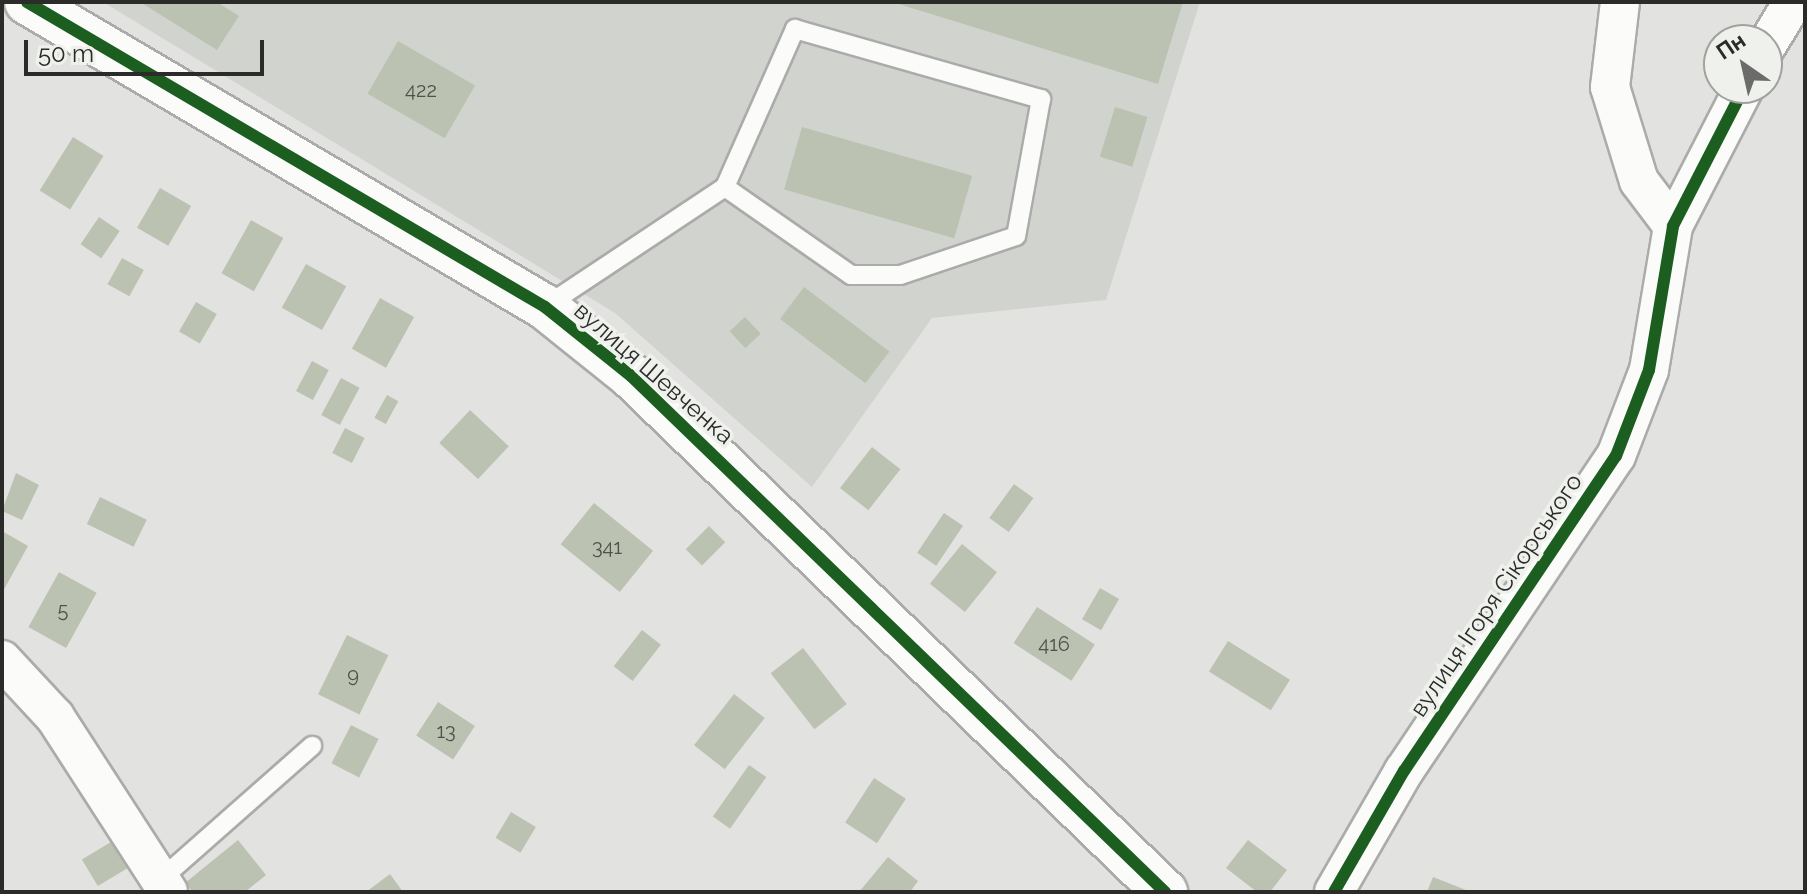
<!DOCTYPE html>
<meta charset="utf-8">
<style>
body{margin:0}
#map{position:relative;width:1807px;height:894px;overflow:hidden;background:#e2e2e1;font-family:Raleway,sans-serif}
div>[style]{position:absolute}
.built>*{inset:0;background:#d1d4ce}
.building>*{inset:0;background:#bcc2b1;transform-origin:0 0}
.roads{filter:drop-shadow(2px 0 #aaabaa) drop-shadow(-2px 0 #aaabaa) drop-shadow(0 2px #aaabaa) drop-shadow(0 -2px #aaabaa)}
.service>*{height:18px;margin:-9px;padding:0 9px;transform-origin:9px;border-radius:9px;background:#fbfbfa}
.minor>*{height:38px;margin:-19px;padding:0 19px;transform-origin:19px;border-radius:19px;background:#fbfbfa}
.tertiary>*{height:44px;margin:-22px;padding:0 22px;transform-origin:22px;border-radius:22px;background:#fbfbfa}
.cycleway>*{height:12px;margin:-6px;padding:0 6px;transform-origin:6px;border-radius:6px;background:#1b5e20}
span{translate:-50% -50%;white-space:nowrap;text-align:center;line-height:1.15;-webkit-text-stroke:7px #eff1ed;paint-order:stroke}
.number-label{font-size:20px;color:#4f524c}
.number-label span{-webkit-text-stroke-width:0}
.street-label{font-size:24px;color:#2b2c2a}
.frame{position:absolute;inset:0;border:4px solid #2b2c2a;pointer-events:none}
.north{position:absolute;left:1703px;top:24px;width:80px;height:80px;box-sizing:border-box;background:#eff1ed;border:2px solid #a1a29f;border-radius:50%;rotate:326deg;font-size:22px;font-weight:700;line-height:32px;text-align:center;color:#2b2c2a}
.north::after{content:'';display:block;margin:auto;width:28px;height:36px;background:#6b6c6a;clip-path:polygon(50% 0,100% 100%,50% 72%,0 100%)}
.scale{position:absolute;left:24px;top:40px;width:240px;height:36px;box-sizing:border-box;border:4px solid #2b2c2a;border-top:0;padding-left:10px;font-size:24px;line-height:28px;white-space:nowrap;color:#2b2c2a;-webkit-text-stroke:6px #eff1ed;paint-order:stroke}
</style>
<div id="map">
<div class="built">
<div style="clip-path:polygon(103px 2px,1200px 2px,1106px 300px,932px 318px,812px 487px,615px 313px)"></div>
</div>
<div class="building">
<div style="clip-path:polygon(140px 2px,217px 2px,239px 16px,217px 50px)"></div>
<div style="clip-path:polygon(892px 2px,1183px 2px,1158px 84px)"></div>
<div style="left:398px;top:41px;width:89px;height:61px;rotate:30deg"></div>
<div style="left:1115px;top:107px;width:34px;height:52px;rotate:17deg"></div>
<div style="left:802px;top:127px;width:177px;height:65px;rotate:16deg"></div>
<div style="left:73px;top:137px;width:36px;height:63px;rotate:32deg"></div>
<div style="left:160px;top:188px;width:36px;height:46px;rotate:30deg"></div>
<div style="left:99px;top:217px;width:25px;height:33px;rotate:34deg"></div>
<div style="left:251px;top:220px;width:37px;height:61px;rotate:29deg"></div>
<div style="left:122px;top:258px;width:25px;height:30px;rotate:29deg"></div>
<div style="left:306px;top:264px;width:46px;height:50px;rotate:29deg"></div>
<div style="left:804px;top:287px;width:107px;height:40px;rotate:37deg"></div>
<div style="left:380px;top:298px;width:39px;height:58px;rotate:29deg"></div>
<div style="left:196px;top:302px;width:24px;height:34px;rotate:30deg"></div>
<div style="left:745px;top:317px;width:23px;height:21px;rotate:47deg"></div>
<div style="left:312px;top:361px;width:19px;height:34px;rotate:28deg"></div>
<div style="left:341px;top:378px;width:21px;height:42px;rotate:28deg"></div>
<div style="left:387px;top:395px;width:13px;height:26px;rotate:29deg"></div>
<div style="left:470px;top:410px;width:53px;height:45px;rotate:43deg"></div>
<div style="left:345px;top:428px;width:22px;height:28px;rotate:27deg"></div>
<div style="left:872px;top:447px;width:36px;height:52px;rotate:38deg"></div>
<div style="clip-path:polygon(16px 473px,39px 485px,22px 520px,2px 511px)"></div>
<div style="left:1014px;top:484px;width:24px;height:42px;rotate:36deg"></div>
<div style="left:100px;top:497px;width:52px;height:30px;rotate:26deg"></div>
<div style="left:594px;top:503px;width:76px;height:53px;rotate:39deg"></div>
<div style="left:944px;top:513px;width:23px;height:48px;rotate:34deg"></div>
<div style="left:709px;top:526px;width:23px;height:33px;rotate:45deg"></div>
<div style="clip-path:polygon(2px 531px,28px 546px,2px 593px)"></div>
<div style="left:962px;top:544px;width:45px;height:51px;rotate:39deg"></div>
<div style="left:59px;top:572px;width:43px;height:63px;rotate:29deg"></div>
<div style="left:1100px;top:588px;width:22px;height:36px;rotate:30deg"></div>
<div style="left:1037px;top:607px;width:69px;height:43px;rotate:33deg"></div>
<div style="left:642px;top:630px;width:24px;height:46px;rotate:38deg"></div>
<div style="left:347px;top:635px;width:46px;height:66px;rotate:26deg"></div>
<div style="left:1228px;top:641px;width:73px;height:36px;rotate:32deg"></div>
<div style="left:803px;top:648px;width:71px;height:41px;rotate:52deg"></div>
<div style="left:734px;top:694px;width:39px;height:65px;rotate:38deg"></div>
<div style="left:438px;top:702px;width:44px;height:40px;rotate:33deg"></div>
<div style="left:351px;top:725px;width:31px;height:43px;rotate:27deg"></div>
<div style="left:749px;top:765px;width:21px;height:63px;rotate:35deg"></div>
<div style="left:874px;top:778px;width:38px;height:53px;rotate:33deg"></div>
<div style="left:511px;top:812px;width:29px;height:30px;rotate:31deg"></div>
<div style="clip-path:polygon(238px 840px,266px 875px,245px 892px,193px 892px,185px 883px)"></div>
<div style="clip-path:polygon(1248px 840px,1287px 870px,1270px 892px,1257px 892px,1226px 868px)"></div>
<div style="left:111px;top:842px;width:31px;height:34px;rotate:59deg"></div>
<div style="clip-path:polygon(888px 857px,918px 881px,910px 892px,859px 892px)"></div>
<div style="clip-path:polygon(390px 874px,403px 892px,366px 892px)"></div>
<div style="clip-path:polygon(1433px 877px,1471px 892px,1427px 892px)"></div>
</div>
<div class="roads">
<div class="service">
<div style="left:546px;top:306px;width:215px;rotate:-33.6deg"></div>
<div style="left:725px;top:187px;width:173px;rotate:-66.1deg"></div>
<div style="left:795px;top:29px;width:256px;rotate:15.9deg"></div>
<div style="left:1041px;top:99px;width:139px;rotate:100.3deg"></div>
<div style="left:1016px;top:236px;width:122px;rotate:161.4deg"></div>
<div style="left:900px;top:275px;width:49px;rotate:180deg"></div>
<div style="left:851px;top:275px;width:154px;rotate:-145.1deg"></div>
<div style="left:160px;top:880px;width:203px;rotate:-41.4deg"></div>
</div>
<div class="minor">
<div style="left:1620px;top:2px;width:86px;rotate:96.7deg"></div>
<div style="left:1610px;top:87px;width:98px;rotate:72.9deg"></div>
<div style="left:1639px;top:181px;width:56px;rotate:52.9deg"></div>
<div style="left:1767px;top:45px;width:50px;rotate:-58.8deg"></div>
<div style="left:2px;top:660px;width:78px;rotate:47.1deg"></div>
<div style="left:55px;top:717px;width:208px;rotate:57.1deg"></div>
<div style="left:1334px;top:892px;width:140px;rotate:-60deg"></div>
<div style="left:1404px;top:771px;width:380px;rotate:-56.1deg"></div>
<div style="left:1616px;top:456px;width:92px;rotate:-69deg"></div>
<div style="left:1649px;top:370px;width:146px;rotate:-80.5deg"></div>
<div style="left:1673px;top:226px;width:155px;rotate:-62.8deg"></div>
</div>
<div class="tertiary">
<div style="left:27px;top:2px;width:601px;rotate:30.49deg"></div>
<div style="left:545px;top:307px;width:110px;rotate:38.7deg"></div>
<div style="left:631px;top:376px;width:743px;rotate:44.02deg"></div>
</div>
</div>
<div class="cycleway">
<div style="left:27px;top:2px;width:601px;rotate:30.49deg"></div>
<div style="left:545px;top:307px;width:110px;rotate:38.7deg"></div>
<div style="left:631px;top:376px;width:743px;rotate:44.02deg"></div>
<div style="left:1334px;top:892px;width:140px;rotate:-60deg"></div>
<div style="left:1404px;top:771px;width:380px;rotate:-56.1deg"></div>
<div style="left:1616px;top:456px;width:92px;rotate:-69deg"></div>
<div style="left:1649px;top:370px;width:146px;rotate:-80.5deg"></div>
<div style="left:1673px;top:226px;width:155px;rotate:-62.8deg"></div>
</div>
<div class="number-label">
<span style="left:421px;top:90px">422</span>
<span style="left:607px;top:547px">341</span>
<span style="left:63px;top:610px">5</span>
<span style="left:1054px;top:644px">416</span>
<span style="left:353px;top:675px">9</span>
<span style="left:446px;top:731px">13</span>
</div>
<div class="street-label">
<span style="left:654px;top:373px;rotate:41deg">вулиця Шевченка</span>
<span style="left:1496px;top:595px;rotate:-56deg">вулиця Ігоря Сікорського</span>
</div>
<div class="frame"></div>
<div class="north">Пн</div>
<div class="scale">50 m</div>
</div>
